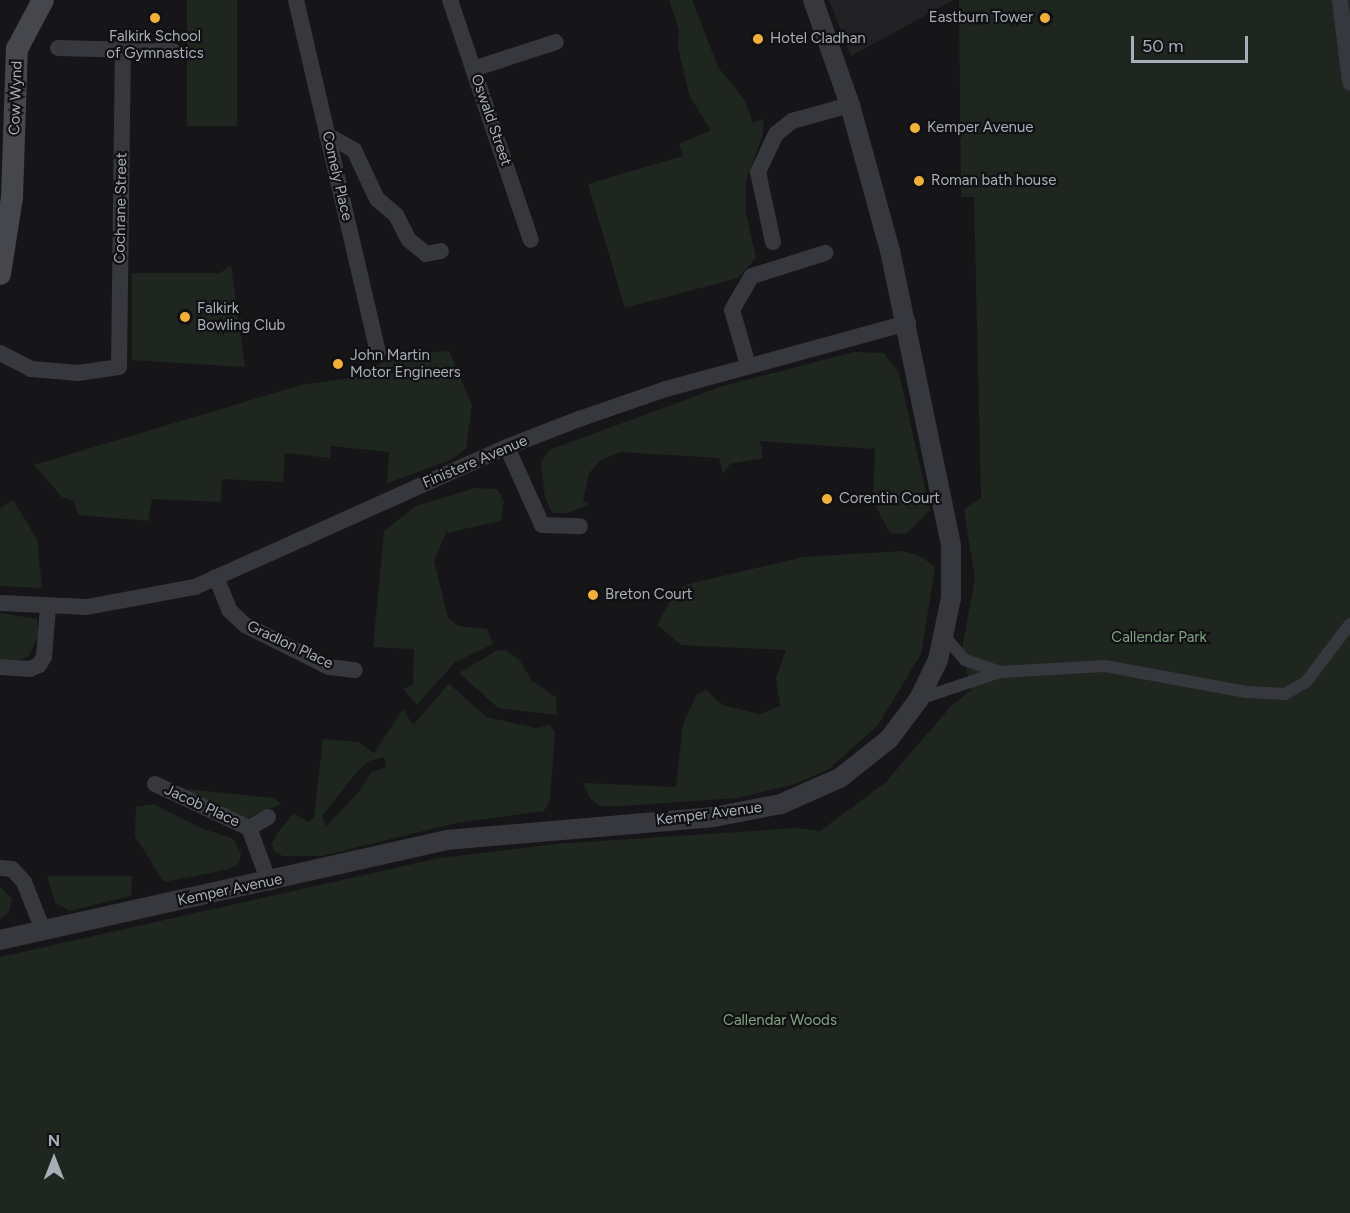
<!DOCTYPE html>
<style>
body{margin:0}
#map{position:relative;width:1350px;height:1213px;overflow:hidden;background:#161618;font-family:Figtree,sans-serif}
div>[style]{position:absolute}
.built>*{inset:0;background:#222225}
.green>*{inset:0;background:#1e261f;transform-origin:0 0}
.pedestrian>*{height:12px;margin:-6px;padding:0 6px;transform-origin:6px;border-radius:6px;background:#37383d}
.minor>*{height:16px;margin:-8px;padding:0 8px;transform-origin:8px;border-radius:8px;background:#37383d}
.tertiary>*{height:20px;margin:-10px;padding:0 10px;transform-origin:10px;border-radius:10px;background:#37383d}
.secondary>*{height:22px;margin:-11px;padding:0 11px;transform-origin:11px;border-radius:11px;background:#45474d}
.dots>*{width:16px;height:16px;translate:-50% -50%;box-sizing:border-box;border:3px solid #111113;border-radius:50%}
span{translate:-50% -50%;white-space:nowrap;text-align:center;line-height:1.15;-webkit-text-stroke:4.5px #111113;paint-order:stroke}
.poi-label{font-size:15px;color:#a8adb8}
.right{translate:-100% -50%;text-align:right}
.left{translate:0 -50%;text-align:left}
.street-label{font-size:15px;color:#a8adb8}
.park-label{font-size:15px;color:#7fa381}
.north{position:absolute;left:24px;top:1129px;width:60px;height:60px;-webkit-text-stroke:4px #111113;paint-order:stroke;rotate:0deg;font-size:16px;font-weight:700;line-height:24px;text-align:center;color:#a8adb8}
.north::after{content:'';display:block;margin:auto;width:21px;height:27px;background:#a8adb8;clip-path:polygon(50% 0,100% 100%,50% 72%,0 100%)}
.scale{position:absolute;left:1131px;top:36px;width:117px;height:27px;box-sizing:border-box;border:3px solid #a8adb8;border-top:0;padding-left:8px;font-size:18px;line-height:21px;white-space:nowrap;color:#a8adb8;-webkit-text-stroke:4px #111113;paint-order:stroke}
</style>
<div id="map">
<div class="built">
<div style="clip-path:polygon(829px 0,954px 0,851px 56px)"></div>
</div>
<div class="green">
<div style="left:187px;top:0;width:50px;height:126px"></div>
<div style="clip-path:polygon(669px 0,692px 0,718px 67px,744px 99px,753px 123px,764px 119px,762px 137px,746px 180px,746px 213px,756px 258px,738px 278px,625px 308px,588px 184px,683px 156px,679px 144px,711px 130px,690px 97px,678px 48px,679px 30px)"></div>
<div style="clip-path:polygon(959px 0,1350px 0,1350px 1213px,0 1213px,0 957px,440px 858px,555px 844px,797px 828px,820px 831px,886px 782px,953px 704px,971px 690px,962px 649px,975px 579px,964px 510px,981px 498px,974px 197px,961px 197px)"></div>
<div style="clip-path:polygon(231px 265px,245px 367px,132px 360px,132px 273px,220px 273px)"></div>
<div style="clip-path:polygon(449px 351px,472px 405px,466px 449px,451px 460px,387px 483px,389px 452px,331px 446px,330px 458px,285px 453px,283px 482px,222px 479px,221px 502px,152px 499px,148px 521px,78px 515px,74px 501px,62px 497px,34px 465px,301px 385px,357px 377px,397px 354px)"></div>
<div style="clip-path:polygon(854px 352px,884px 353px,899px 373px,930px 510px,906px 534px,890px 533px,873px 502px,875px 449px,760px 441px,763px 458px,730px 464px,723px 474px,719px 458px,620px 452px,601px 460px,589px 473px,583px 501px,589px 505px,567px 513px,552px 513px,545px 497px,541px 463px,549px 450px,723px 386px)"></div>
<div style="clip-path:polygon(475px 488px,497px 489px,504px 501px,501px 521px,446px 533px,434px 560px,448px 618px,458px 626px,487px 629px,493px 644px,455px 662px,417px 705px,403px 689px,413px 684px,414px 649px,373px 647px,384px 531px,416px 506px)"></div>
<div style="clip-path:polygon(13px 500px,37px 539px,42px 588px,0 586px,0 508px)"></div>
<div style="clip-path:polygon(902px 551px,920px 556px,935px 567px,921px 654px,878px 725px,829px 769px,795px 784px,737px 798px,622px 806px,600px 806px,590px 798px,583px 783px,676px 787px,683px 724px,697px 694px,706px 690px,722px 705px,760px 714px,780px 706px,776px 678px,786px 650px,681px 645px,657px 625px,675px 592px,688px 584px,804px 557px)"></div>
<div style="clip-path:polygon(0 613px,37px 619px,39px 635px,29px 656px,18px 661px,0 659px)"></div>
<div style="clip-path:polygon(504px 650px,519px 659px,532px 681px,556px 697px,557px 715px,498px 708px,459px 673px,496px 651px)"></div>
<div style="clip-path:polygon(evenodd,449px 684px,487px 717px,535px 728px,549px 725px,555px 731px,550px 800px,544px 811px,456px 823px,322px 856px,283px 856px,275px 852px,272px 845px,276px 835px,294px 813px,308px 822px,314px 817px,323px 739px,358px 742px,374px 753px,403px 709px,413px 725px,449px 684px,384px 757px,386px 767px,372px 772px,358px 793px,326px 826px,322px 816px,357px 772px,369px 761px,384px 757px)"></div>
<div style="clip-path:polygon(177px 788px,273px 798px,282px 804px,243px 820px)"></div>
<div style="clip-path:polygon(153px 804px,203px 829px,232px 838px,241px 853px,239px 863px,230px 869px,164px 882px,135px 836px,136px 807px)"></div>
<div style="clip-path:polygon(47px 876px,132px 876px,131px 896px,69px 911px,55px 902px)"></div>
<div style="clip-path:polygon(0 886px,12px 899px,9px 912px,0 919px)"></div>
</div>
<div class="pedestrian">
<div style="left:945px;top:637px;width:30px;rotate:49deg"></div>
<div style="left:965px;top:660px;width:37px;rotate:19deg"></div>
<div style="left:919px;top:699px;width:85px;rotate:-18.4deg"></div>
<div style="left:1000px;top:672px;width:105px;rotate:-3.3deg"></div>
<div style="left:1105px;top:666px;width:144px;rotate:10.4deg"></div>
<div style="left:1247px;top:692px;width:38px;rotate:3deg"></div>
<div style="left:1285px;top:694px;width:24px;rotate:-30deg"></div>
<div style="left:1306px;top:682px;width:73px;rotate:-52.8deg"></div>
</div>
<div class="minor">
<div style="left:296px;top:0;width:362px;rotate:76.9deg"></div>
<div style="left:450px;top:0;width:253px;rotate:71.4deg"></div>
<div style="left:1340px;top:0;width:83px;rotate:83deg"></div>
<div style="left:58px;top:48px;width:115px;rotate:1.5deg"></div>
<div style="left:473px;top:69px;width:87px;rotate:-18deg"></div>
<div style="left:327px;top:135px;width:31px;rotate:29deg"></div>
<div style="left:354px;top:150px;width:54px;rotate:64.9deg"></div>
<div style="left:377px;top:199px;width:25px;rotate:40deg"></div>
<div style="left:396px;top:215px;width:28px;rotate:63deg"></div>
<div style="left:409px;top:240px;width:22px;rotate:39deg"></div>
<div style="left:426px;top:254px;width:15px;rotate:-11deg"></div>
<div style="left:773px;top:242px;width:72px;rotate:-102.1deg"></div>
<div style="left:758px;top:172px;width:42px;rotate:-64.7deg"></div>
<div style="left:776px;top:134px;width:21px;rotate:-39deg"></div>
<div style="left:792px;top:121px;width:60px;rotate:-15.4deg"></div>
<div style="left:0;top:353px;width:35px;rotate:27deg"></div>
<div style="left:31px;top:369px;width:47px;rotate:4.9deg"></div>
<div style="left:78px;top:373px;width:41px;rotate:-8.3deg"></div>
<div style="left:119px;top:367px;width:317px;rotate:-89.3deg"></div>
<div style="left:748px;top:365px;width:57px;rotate:-106.2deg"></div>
<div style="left:732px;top:310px;width:39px;rotate:-60deg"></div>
<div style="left:752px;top:276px;width:77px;rotate:-17.5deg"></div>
<div style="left:507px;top:447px;width:85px;rotate:65.8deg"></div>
<div style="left:542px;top:525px;width:38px;rotate:2deg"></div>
<div style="left:216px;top:577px;width:35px;rotate:68deg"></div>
<div style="left:229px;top:610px;width:22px;rotate:43deg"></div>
<div style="left:245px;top:625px;width:94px;rotate:26.6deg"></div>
<div style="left:329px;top:667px;width:26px;rotate:7deg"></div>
<div style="left:0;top:603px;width:87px;rotate:2.6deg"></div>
<div style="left:87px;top:607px;width:110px;rotate:-10.5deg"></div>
<div style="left:195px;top:587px;width:342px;rotate:-24.2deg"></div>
<div style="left:507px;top:447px;width:77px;rotate:-21.3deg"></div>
<div style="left:579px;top:419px;width:92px;rotate:-19deg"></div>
<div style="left:666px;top:389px;width:251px;rotate:-15.3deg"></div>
<div style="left:0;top:667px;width:30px;rotate:4deg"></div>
<div style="left:30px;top:669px;width:10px;rotate:-24deg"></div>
<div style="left:39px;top:665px;width:9px;rotate:-58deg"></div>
<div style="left:44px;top:657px;width:50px;rotate:-85.4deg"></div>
<div style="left:155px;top:784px;width:104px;rotate:25.1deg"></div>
<div style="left:249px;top:828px;width:58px;rotate:69.7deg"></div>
<div style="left:249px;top:828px;width:22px;rotate:-30deg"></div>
<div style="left:0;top:868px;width:12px;rotate:5deg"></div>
<div style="left:12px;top:869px;width:18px;rotate:47deg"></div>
<div style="left:24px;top:882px;width:52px;rotate:68.4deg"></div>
</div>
<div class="tertiary">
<div style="left:0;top:940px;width:457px;rotate:-12.6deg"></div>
<div style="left:446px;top:840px;width:269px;rotate:-4.9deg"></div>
<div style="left:714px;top:817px;width:68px;rotate:-11deg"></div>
<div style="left:781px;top:804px;width:64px;rotate:-23.8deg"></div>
<div style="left:840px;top:778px;width:63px;rotate:-38.5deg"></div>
<div style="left:889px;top:739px;width:50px;rotate:-53.1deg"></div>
<div style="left:919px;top:699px;width:43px;rotate:-64deg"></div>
<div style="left:938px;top:660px;width:63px;rotate:-78.2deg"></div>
<div style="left:951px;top:598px;width:53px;rotate:-90deg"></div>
<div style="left:951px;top:545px;width:300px;rotate:-101.7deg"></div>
<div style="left:890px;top:251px;width:151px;rotate:-105.3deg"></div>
<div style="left:850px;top:105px;width:111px;rotate:-109.4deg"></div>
</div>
<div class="secondary">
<div style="left:0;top:274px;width:78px;rotate:-81.1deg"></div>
<div style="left:12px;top:197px;width:148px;rotate:-88.1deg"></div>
<div style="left:17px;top:49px;width:55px;rotate:-62deg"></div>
</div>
<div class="dots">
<div style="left:155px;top:18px;background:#f2b134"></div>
<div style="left:1045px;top:18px;background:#f2b134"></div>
<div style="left:758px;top:39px;background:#f2b134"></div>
<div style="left:915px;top:128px;background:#f2b134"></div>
<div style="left:919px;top:181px;background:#f2b134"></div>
<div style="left:185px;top:317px;background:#f2b134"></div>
<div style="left:338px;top:364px;background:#f2b134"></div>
<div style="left:827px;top:499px;background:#f2b134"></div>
<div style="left:593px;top:595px;background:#f2b134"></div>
</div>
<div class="poi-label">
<span class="right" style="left:1033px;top:18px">Eastburn Tower</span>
<span style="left:155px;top:45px">Falkirk School<br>of Gymnastics</span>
<span class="left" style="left:770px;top:39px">Hotel Cladhan</span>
<span class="left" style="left:927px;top:128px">Kemper Avenue</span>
<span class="left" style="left:931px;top:181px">Roman bath house</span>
<span class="left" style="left:197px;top:317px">Falkirk<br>Bowling Club</span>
<span class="left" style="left:350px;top:364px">John Martin<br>Motor Engineers</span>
<span class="left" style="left:839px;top:499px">Corentin Court</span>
<span class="left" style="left:605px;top:595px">Breton Court</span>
</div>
<div class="street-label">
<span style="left:16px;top:98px;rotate:-88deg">Cow Wynd</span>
<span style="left:491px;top:120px;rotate:71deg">Oswald Street</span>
<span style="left:337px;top:176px;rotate:77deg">Comely Place</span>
<span style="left:121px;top:208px;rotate:-89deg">Cochrane Street</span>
<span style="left:475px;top:462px;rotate:-23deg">Finistere Avenue</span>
<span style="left:290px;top:645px;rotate:25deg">Gradlon Place</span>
<span style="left:202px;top:806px;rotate:25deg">Jacob Place</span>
<span style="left:709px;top:814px;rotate:-7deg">Kemper Avenue</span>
<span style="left:230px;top:890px;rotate:-12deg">Kemper Avenue</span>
</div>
<div class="park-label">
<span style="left:1159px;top:638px">Callendar Park</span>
<span style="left:780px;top:1021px">Callendar Woods</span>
</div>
<div class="north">N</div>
<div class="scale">50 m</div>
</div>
